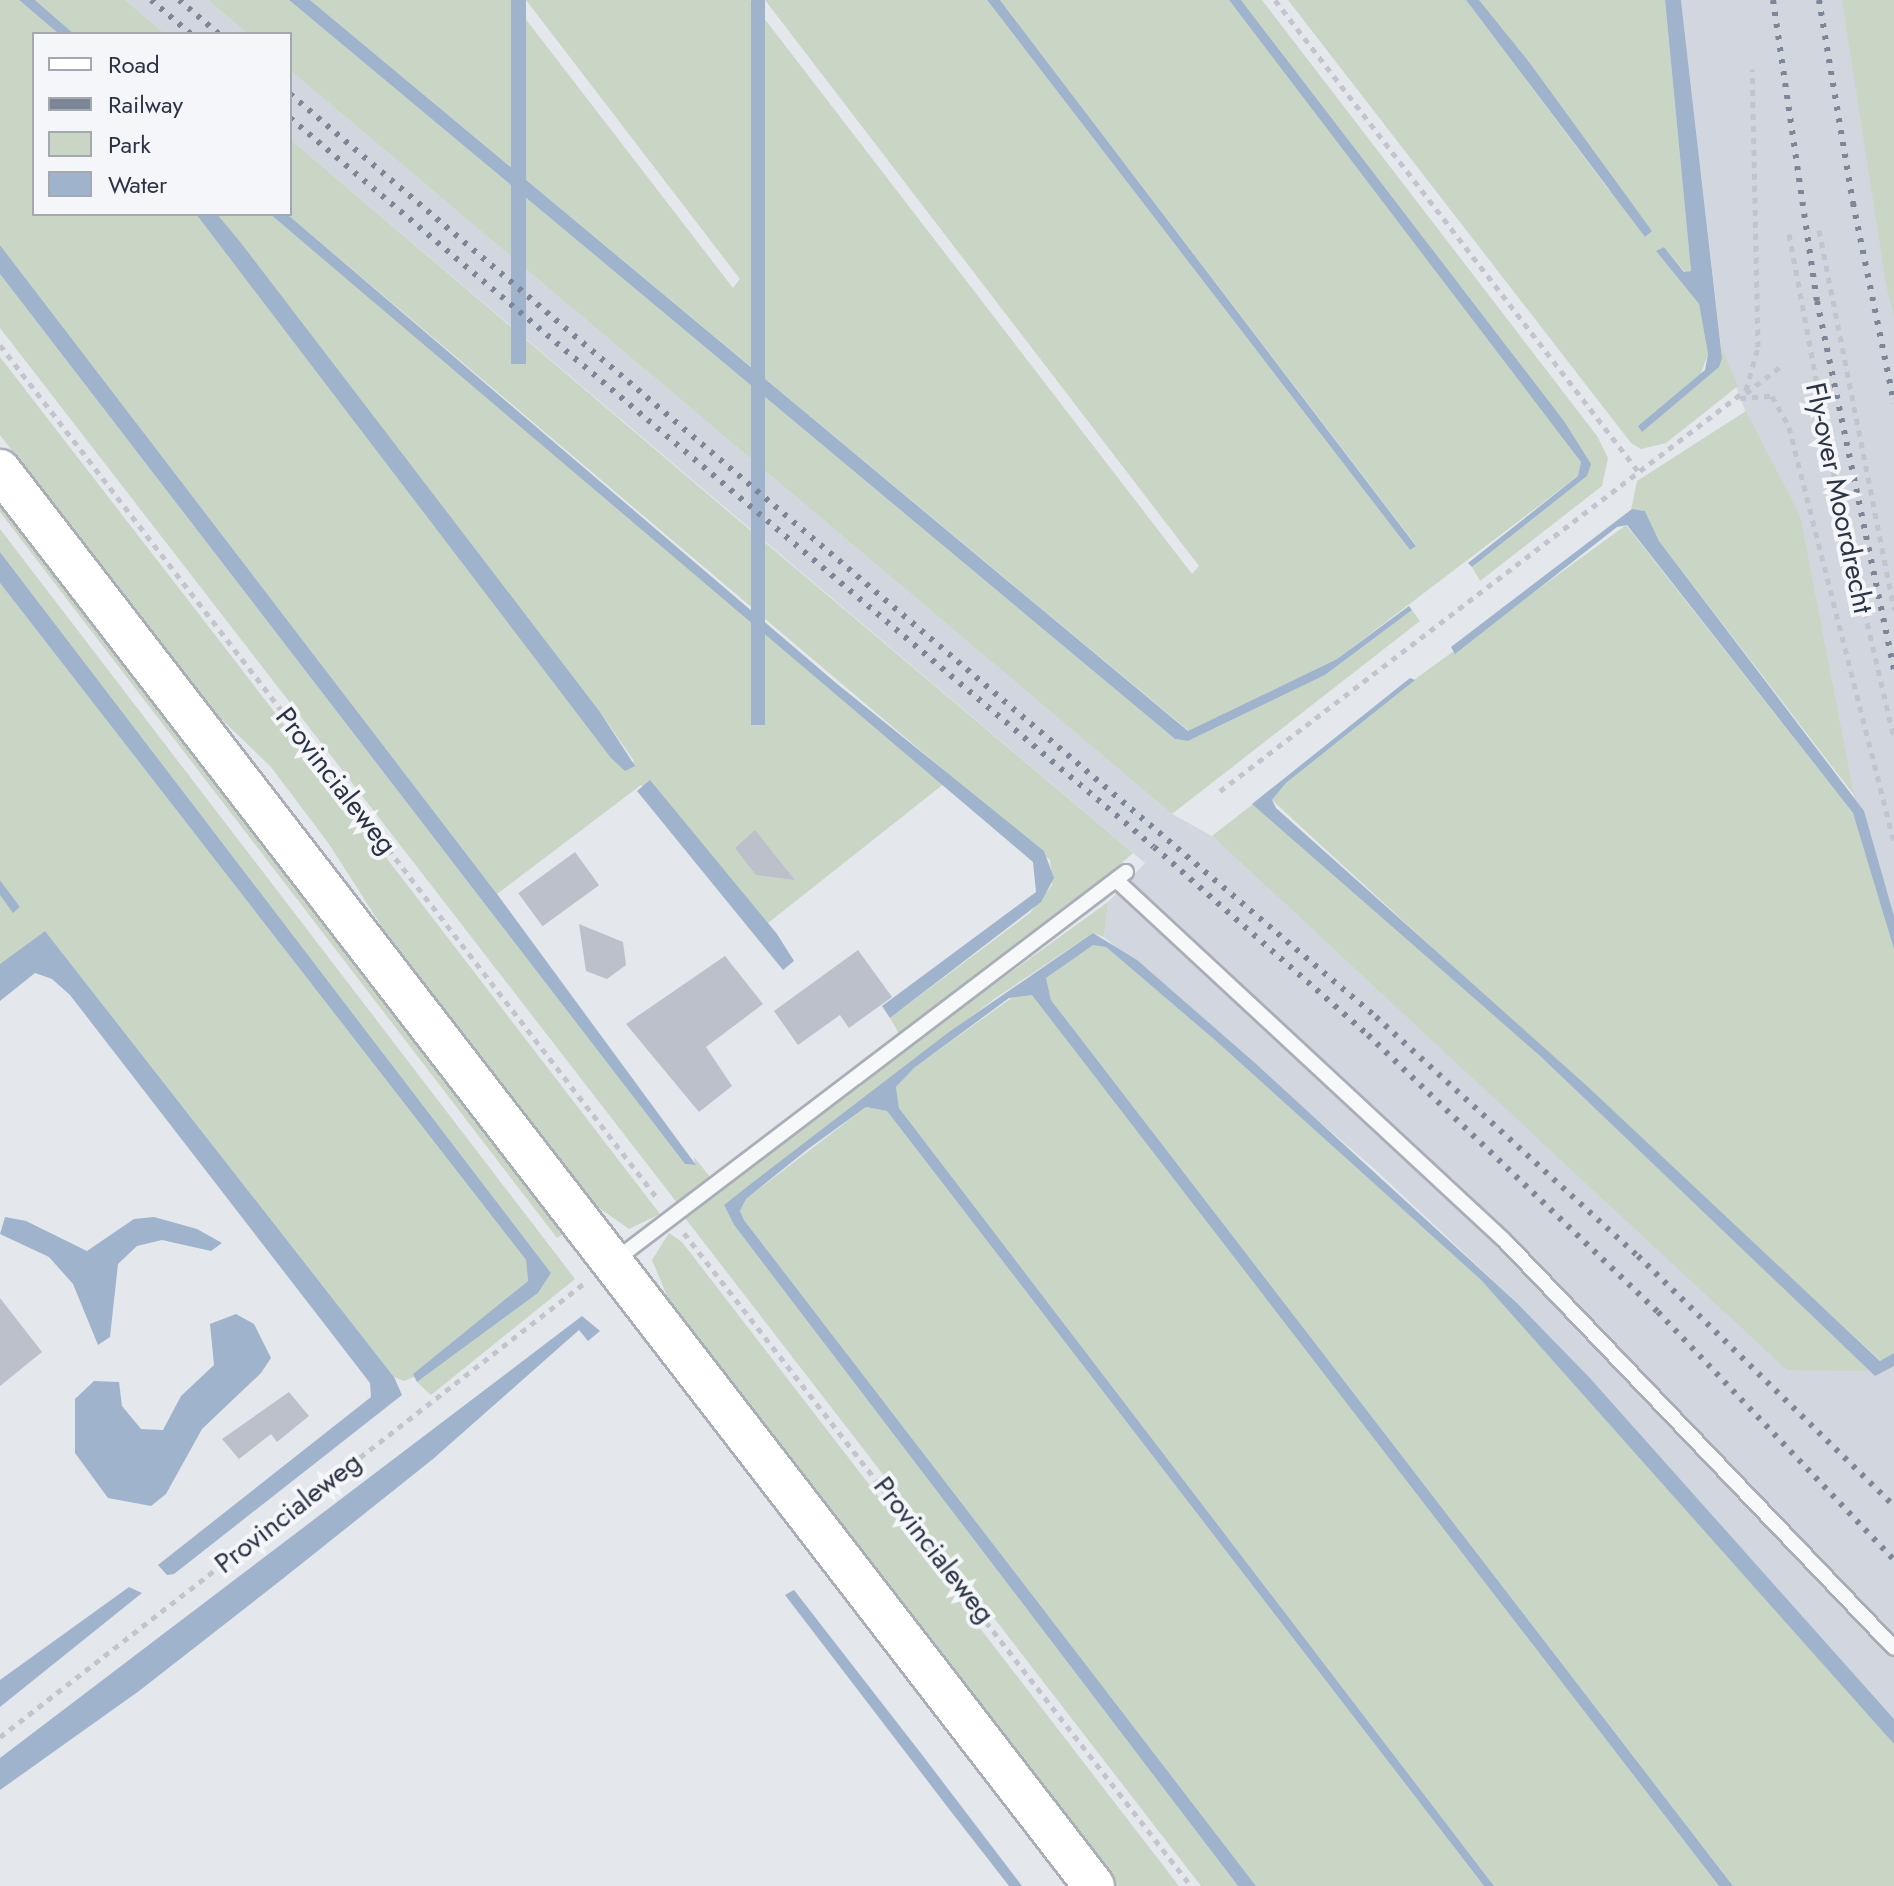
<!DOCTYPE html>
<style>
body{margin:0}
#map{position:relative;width:1894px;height:1886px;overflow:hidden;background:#e4e7ec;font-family:Jost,sans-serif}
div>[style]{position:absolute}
.built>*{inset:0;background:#d2d6de}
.green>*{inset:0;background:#c9d6c5}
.water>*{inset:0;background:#9fb4cc;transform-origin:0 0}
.building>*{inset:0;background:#bbc0ca;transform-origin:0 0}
.path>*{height:5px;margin-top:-2.5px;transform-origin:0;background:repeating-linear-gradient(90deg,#c2c5cb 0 6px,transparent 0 12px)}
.roads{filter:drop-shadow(2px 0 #a9aeb7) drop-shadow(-2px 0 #a9aeb7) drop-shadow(0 2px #a9aeb7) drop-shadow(0 -2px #a9aeb7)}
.lane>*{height:14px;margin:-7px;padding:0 7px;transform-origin:7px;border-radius:7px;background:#f7f8fa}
.secondary>*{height:40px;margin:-20px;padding:0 20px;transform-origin:20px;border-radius:20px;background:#fff}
.rail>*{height:6px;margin-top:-3px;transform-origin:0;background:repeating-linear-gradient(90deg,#7d8696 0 4px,transparent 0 12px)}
span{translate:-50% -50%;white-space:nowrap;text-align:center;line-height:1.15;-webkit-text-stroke:8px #f4f6f9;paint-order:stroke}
.street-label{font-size:28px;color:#2b3445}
.legend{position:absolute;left:32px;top:32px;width:260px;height:184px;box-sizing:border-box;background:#f4f6f9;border:2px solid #a4a8b1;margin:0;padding:10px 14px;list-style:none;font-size:24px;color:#2b3445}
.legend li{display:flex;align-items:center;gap:16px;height:40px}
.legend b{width:40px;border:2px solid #a4a8b1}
</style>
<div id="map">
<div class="built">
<div style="clip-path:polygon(125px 0,208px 0,248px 34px,165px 34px)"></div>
<div style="clip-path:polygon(1681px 0,1894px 0,1894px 938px,1856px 808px,1801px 518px,1752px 429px,1721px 346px)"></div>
<div style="clip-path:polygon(290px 70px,1172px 814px,1212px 836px,1574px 1171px,1870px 1371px,1894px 1360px,1894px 1719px,1589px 1377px,1517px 1303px,1378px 1172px,1104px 937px,1108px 902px,1145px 863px,290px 139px)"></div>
</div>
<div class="green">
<div style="clip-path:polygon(0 0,19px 0,59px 34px,34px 34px,34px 214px,196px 214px,625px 771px,634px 761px,600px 712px,217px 214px,270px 214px,945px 783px,768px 923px,641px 785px,497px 894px,0 245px)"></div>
<div style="clip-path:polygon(35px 0,125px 0,165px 34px,74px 34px)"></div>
<div style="clip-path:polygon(208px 0,289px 0,1175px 739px,1188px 741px,1325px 675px,1412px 610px,1420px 621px,1172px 814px,290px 70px,290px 34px,248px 34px)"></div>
<div style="clip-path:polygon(310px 0,511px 0,733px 288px,740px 279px,526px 0,750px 0,1192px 574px,1199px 566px,765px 0,987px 0,1410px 550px,1416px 545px,1000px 0,1229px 0,1575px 450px,1581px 463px,1578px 476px,1337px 659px,1189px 731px)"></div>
<div style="clip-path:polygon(1241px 0,1262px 0,1597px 436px,1608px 458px,1602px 486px,1480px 581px,1472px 567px,1587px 476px,1564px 421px)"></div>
<div style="clip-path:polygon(1288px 0,1466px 0,1608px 189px,1652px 231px,1479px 0,1665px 0,1691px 271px,1685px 272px,1664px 247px,1657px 252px,1699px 304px,1708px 354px,1700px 376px,1638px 427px,1722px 358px,1721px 346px,1738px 386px,1666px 443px,1641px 449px,1631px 443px)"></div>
<div style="clip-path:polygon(1842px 0,1894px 0,1894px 317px,1886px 284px)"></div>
<div style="clip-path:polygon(290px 139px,730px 513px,1133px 853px,1069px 909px,901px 1037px,890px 1018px,1030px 913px,1052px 885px,1050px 860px,287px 214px)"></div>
<div style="clip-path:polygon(0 274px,685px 1164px,695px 1165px,694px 1157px,711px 1178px,678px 1204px,0 328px)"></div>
<div style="clip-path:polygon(0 357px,229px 653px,660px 1214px,629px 1229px,589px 1201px,393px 944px,329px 844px,271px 767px,210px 708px,0 435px)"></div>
<div style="clip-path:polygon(1746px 411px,1801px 518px,1854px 795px,1659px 541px,1645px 511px,1631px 510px,1637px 481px)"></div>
<div style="clip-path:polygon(0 494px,562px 1224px,570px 1246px,562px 1235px,557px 1238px,0 512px)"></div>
<div style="clip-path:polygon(1626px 525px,1853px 813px,1872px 869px,1894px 949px,1894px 1353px,1881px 1361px,1272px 800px,1286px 783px,1414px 680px)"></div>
<div style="clip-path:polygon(0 529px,575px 1279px,431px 1395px,417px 1382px,538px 1293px,551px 1273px,0 552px)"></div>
<div style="clip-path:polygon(0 583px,526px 1260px,528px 1281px,414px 1377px,404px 1381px,394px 1377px,45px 931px,0 964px,0 895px,13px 912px,20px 907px,0 880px)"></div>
<div style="clip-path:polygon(1253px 804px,1539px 1055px,1870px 1371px,1787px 1370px,1212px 836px)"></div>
<div style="clip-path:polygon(1108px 902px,1104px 937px,1093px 933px,997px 997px,724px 1205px,734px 1225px,1238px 1886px,1201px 1886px,685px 1218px,786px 1135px)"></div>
<div style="clip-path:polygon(1093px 944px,1106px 947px,1216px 1041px,1481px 1280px,1844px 1685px,1894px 1744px,1894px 1886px,1733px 1886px,1051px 1000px,1046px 978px)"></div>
<div style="clip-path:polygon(1017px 994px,1032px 995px,1041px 1004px,1719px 1886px,1494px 1886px,899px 1108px,896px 1087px,914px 1068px)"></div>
<div style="clip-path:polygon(866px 1107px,887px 1111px,1484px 1886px,1256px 1886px,744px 1220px,740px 1211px,746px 1199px)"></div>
<div style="clip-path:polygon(669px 1233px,682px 1242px,1179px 1886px,1116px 1886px,670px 1303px,652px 1260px)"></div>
</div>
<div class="water">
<div style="clip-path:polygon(19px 0,35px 0,74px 34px,59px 34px)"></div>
<div style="clip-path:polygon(289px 0,310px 0,1188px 731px,1337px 659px,1409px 606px,1412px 610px,1325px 675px,1188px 741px,1175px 739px)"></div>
<div style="left:511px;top:0;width:15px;height:364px"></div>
<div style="left:751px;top:0;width:14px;height:725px"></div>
<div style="clip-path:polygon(987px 0,1000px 0,1416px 546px,1410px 550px)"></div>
<div style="clip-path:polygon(1229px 0,1241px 0,1564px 421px,1591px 464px,1587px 476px,1472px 567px,1468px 563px,1578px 476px,1581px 462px)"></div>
<div style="clip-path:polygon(1466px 0,1479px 0,1529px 62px,1652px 231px,1645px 237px)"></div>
<div style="clip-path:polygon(1665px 0,1681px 0,1722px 358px,1719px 367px,1642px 432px,1638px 426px,1705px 370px,1708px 354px,1699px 304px,1656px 251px,1664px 247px,1684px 272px,1691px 271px)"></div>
<div style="clip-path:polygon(196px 214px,217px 214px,241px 243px,600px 712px,635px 766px,625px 771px,611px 758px)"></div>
<div style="clip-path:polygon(270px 214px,287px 214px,836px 683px,1044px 851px,1054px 878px,1041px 902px,890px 1018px,882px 1006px,1036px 892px,1033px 862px)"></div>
<div style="clip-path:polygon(0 245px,497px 894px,696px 1165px,685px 1164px,0 274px)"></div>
<div style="clip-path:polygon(1632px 509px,1645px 511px,1659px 541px,1864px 811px,1894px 916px,1894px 949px,1853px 813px,1627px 525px,1617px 527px,1455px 654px,1451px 647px)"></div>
<div style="clip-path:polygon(0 552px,551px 1273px,538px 1293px,417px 1382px,413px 1374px,528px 1281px,526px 1260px,0 583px)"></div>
<div style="clip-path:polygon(1410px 678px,1415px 680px,1286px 783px,1272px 800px,1276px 808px,1587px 1086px,1880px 1361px,1894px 1353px,1894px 1366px,1875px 1376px,1539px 1055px,1252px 804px)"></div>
<div style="clip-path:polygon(650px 780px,777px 934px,794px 961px,783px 970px,637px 791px)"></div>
<div style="clip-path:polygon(0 880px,20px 907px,13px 913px,0 895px)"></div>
<div style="clip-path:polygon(45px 931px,394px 1377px,402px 1395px,174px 1574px,167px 1575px,158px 1565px,371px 1397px,370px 1383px,70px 995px,52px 979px,35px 973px,0 1001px,0 964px)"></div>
<div style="clip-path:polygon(1093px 933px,1137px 960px,1255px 1063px,1517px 1303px,1589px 1377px,1894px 1719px,1894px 1744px,1481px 1280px,1216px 1041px,1106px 947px,1093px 945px,1046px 978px,1051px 1000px,1733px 1886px,1719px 1886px,1032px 995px,1009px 998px,914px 1068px,896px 1087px,899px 1108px,1494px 1886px,1484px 1886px,887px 1111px,866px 1107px,808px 1149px,746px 1199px,740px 1211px,744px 1220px,1256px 1886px,1238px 1886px,734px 1225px,724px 1205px,748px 1186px,949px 1032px)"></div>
<div style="clip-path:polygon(5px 1217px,26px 1221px,87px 1251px,134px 1219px,154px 1217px,197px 1229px,222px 1243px,211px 1251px,162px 1240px,137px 1246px,118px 1264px,110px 1337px,98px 1345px,73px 1284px,49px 1257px,0 1234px)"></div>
<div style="clip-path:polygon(236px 1314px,254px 1324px,271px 1358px,261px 1373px,202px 1429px,166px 1494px,151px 1506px,108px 1498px,75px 1453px,75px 1399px,94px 1381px,119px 1382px,122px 1406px,141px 1429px,163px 1430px,181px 1396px,214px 1365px,210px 1324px)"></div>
<div style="clip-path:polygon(582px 1316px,600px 1331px,588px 1341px,579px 1330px,433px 1459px,285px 1577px,139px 1691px,0 1790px,0 1758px)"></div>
<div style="clip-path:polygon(129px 1587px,142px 1593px,0 1707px,0 1680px)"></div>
<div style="clip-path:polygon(794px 1590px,923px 1756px,1022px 1886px,1009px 1886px,949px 1809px,785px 1595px)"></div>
</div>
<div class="building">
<div style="clip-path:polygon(755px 830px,778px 859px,795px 880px,756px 875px,735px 848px)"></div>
<div style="left:575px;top:852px;width:41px;height:70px;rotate:54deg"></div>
<div style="clip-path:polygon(579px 924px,623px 942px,626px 965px,607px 979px,586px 971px)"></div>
<div style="clip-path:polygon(858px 950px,892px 997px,849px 1028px,840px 1015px,798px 1045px,774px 1011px)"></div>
<div style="clip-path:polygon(725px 956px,763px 1004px,706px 1047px,732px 1086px,699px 1112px,626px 1024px)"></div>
<div style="clip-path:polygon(0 1298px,42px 1352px,0 1386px)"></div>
<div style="clip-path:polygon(289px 1392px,309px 1416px,277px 1442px,271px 1434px,239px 1459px,222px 1439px)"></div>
</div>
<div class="path">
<div style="left:1275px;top:0;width:595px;rotate:52.38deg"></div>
<div style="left:1819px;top:230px;width:387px;rotate:78.8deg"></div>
<div style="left:1789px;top:234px;width:277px;rotate:79.4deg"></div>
<div style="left:1840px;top:506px;width:238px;rotate:76.9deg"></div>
<div style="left:0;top:345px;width:1078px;rotate:52.39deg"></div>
<div style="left:1746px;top:393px;width:44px;rotate:-37.6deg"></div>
<div style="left:1740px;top:398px;width:32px;rotate:-4deg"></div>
<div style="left:1772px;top:396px;width:35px;rotate:61deg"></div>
<div style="left:1789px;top:427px;width:429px;rotate:75.8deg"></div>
<div style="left:1220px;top:791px;width:661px;rotate:-37.32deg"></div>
<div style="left:1746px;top:390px;width:45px;rotate:-74.4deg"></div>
<div style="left:1758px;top:347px;width:278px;rotate:-91.2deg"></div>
<div style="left:684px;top:1233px;width:827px;rotate:52.17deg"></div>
<div style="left:0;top:1737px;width:743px;rotate:-37.84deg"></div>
</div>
<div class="roads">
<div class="lane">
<div style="left:1116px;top:880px;width:529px;rotate:42.86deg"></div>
<div style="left:1504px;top:1240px;width:564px;rotate:46.29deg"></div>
<div style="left:614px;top:1261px;width:643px;rotate:-37.23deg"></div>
</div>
<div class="secondary">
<div style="left:0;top:470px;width:1789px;rotate:52.31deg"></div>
</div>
</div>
<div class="rail">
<div style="left:151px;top:0;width:52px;rotate:40.4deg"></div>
<div style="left:179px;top:0;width:52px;rotate:40.4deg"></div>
<div style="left:1773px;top:0;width:304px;rotate:81.7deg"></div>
<div style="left:1817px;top:301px;width:377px;rotate:78.2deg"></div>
<div style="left:1819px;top:0;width:206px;rotate:80.5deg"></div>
<div style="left:1853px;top:203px;width:204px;rotate:78.4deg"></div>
<div style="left:290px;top:94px;width:1425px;rotate:40.36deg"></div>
<div style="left:1376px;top:1017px;width:355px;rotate:42.4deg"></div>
<div style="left:1638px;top:1256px;width:358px;rotate:44.3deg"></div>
<div style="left:290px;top:118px;width:1130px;rotate:40.16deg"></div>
<div style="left:1154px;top:847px;width:285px;rotate:41.3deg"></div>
<div style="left:1368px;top:1035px;width:401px;rotate:43.7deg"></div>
<div style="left:1658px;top:1312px;width:342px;rotate:46.4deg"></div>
</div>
<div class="street-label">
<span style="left:1839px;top:498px;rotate:78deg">Fly-over Moordrecht</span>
<span style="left:336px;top:781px;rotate:52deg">Provincialeweg</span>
<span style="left:288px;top:1513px;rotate:-38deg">Provincialeweg</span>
<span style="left:934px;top:1550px;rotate:52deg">Provincialeweg</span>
</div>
<ul class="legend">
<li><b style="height:10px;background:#fff"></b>Road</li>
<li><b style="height:10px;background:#7d8696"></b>Railway</li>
<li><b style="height:22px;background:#c9d6c5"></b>Park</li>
<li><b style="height:22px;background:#9fb4cc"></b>Water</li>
</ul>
</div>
